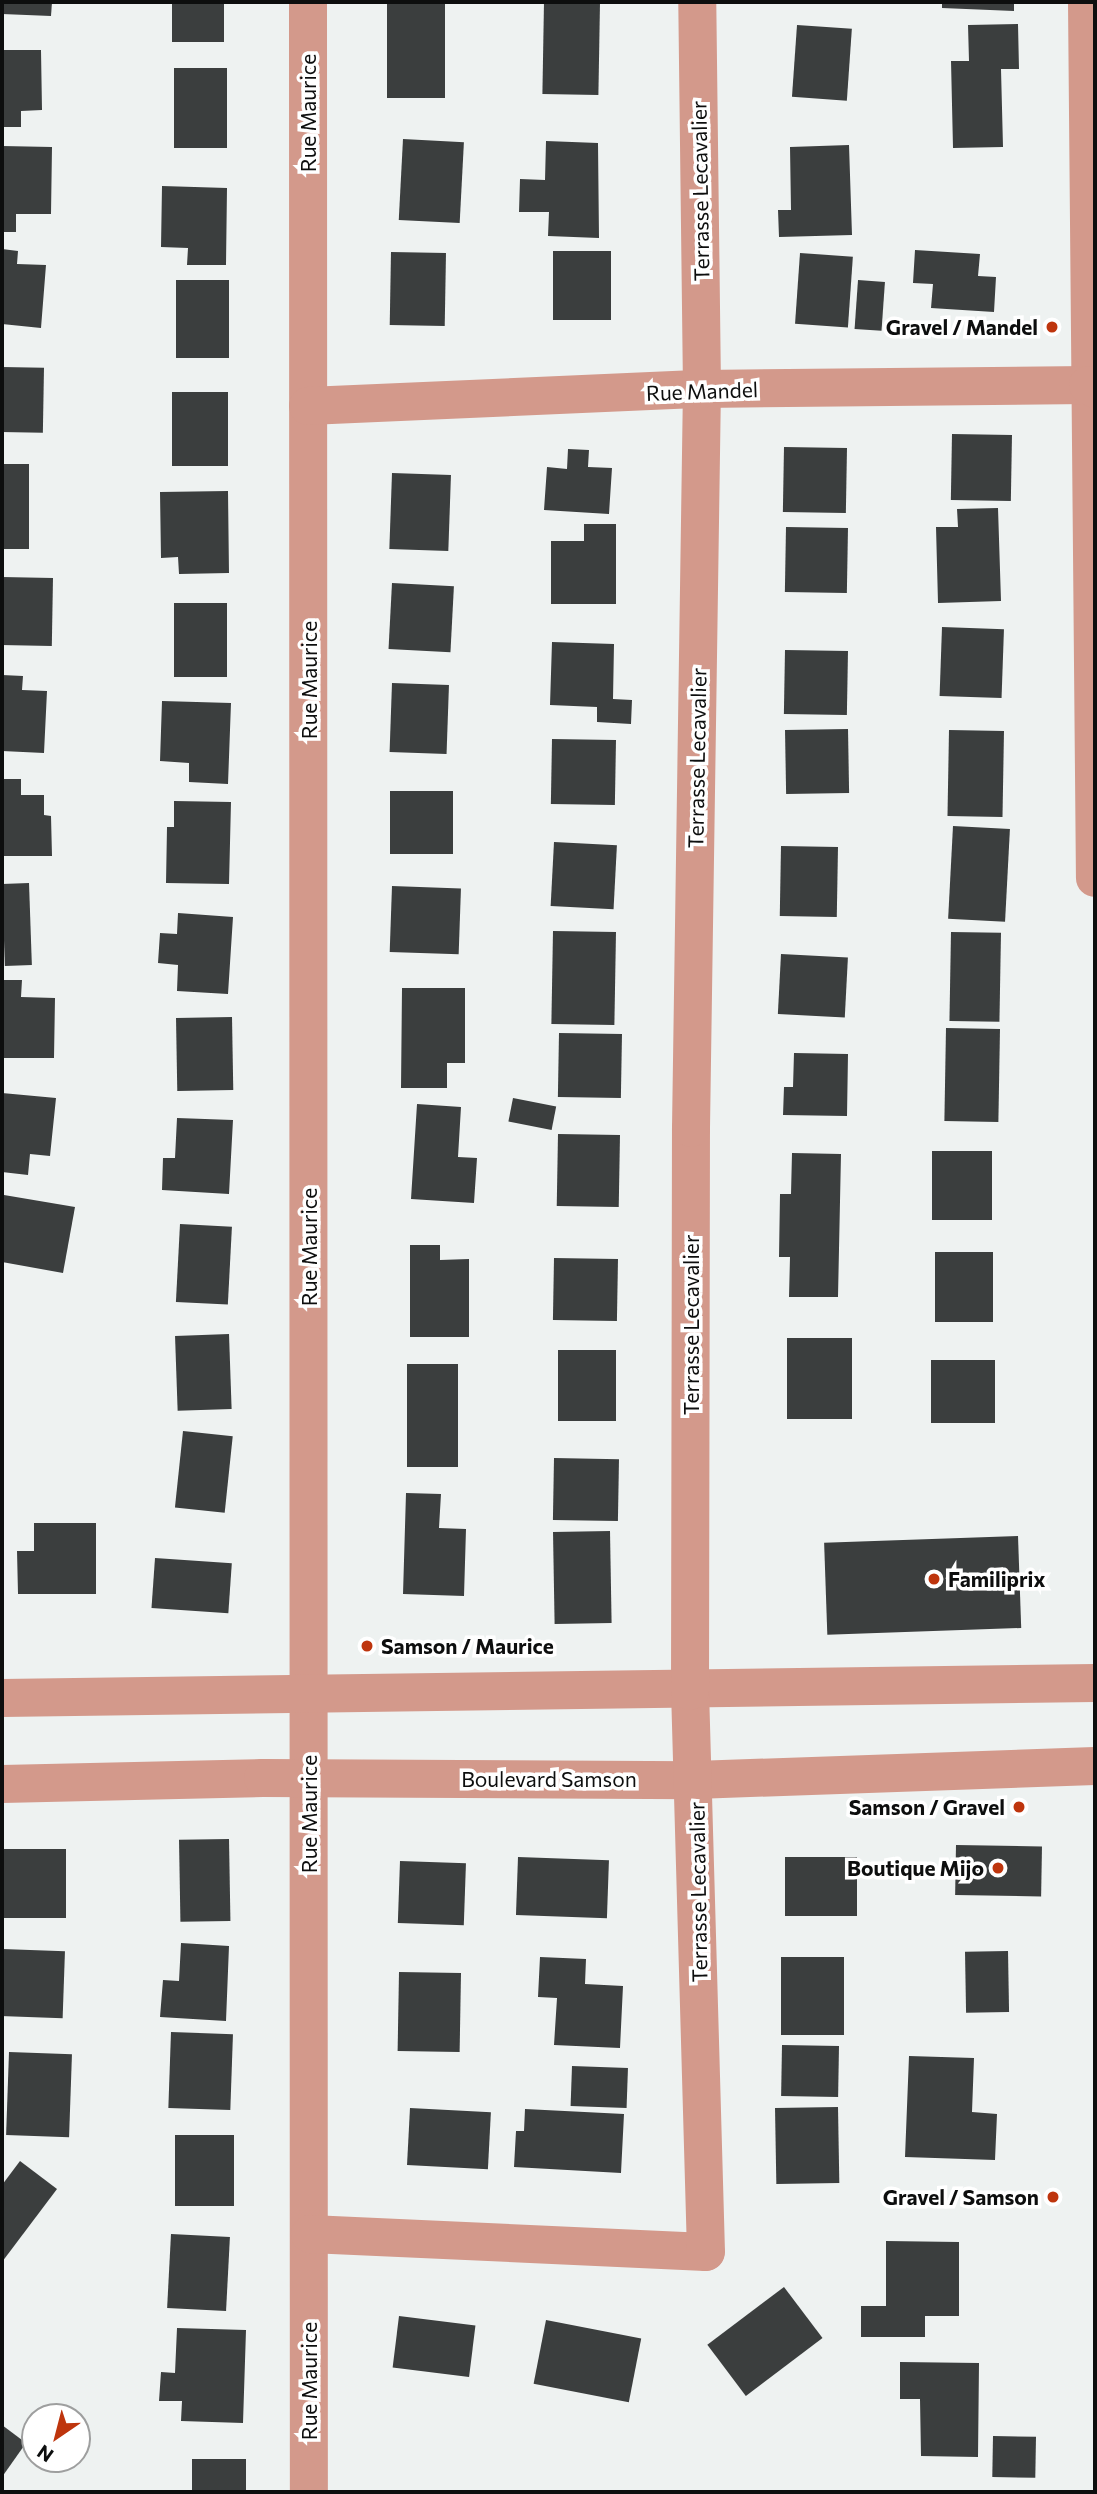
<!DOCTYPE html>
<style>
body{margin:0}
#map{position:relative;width:1097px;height:2494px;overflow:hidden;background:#eef2f1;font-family:Commissioner,sans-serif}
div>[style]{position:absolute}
.building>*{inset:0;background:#3b3e3e;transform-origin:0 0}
.minor>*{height:38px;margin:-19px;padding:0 19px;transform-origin:19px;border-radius:19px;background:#d3998b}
.dots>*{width:19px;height:19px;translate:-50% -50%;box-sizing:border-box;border:4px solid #fff;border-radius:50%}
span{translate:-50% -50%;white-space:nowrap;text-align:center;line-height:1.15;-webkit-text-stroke:7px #fff;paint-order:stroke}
.street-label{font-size:21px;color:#0d0e0e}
.poi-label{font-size:21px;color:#0d0e0e;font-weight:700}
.right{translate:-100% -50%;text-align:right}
.left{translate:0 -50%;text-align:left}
.frame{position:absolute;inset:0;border:4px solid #0d0e0e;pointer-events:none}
.north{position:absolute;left:21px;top:2403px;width:70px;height:70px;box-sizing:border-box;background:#fff;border:2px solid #9e9f9f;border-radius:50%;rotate:215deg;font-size:19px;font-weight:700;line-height:28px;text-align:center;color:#0d0e0e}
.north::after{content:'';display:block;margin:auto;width:24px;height:32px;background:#be350d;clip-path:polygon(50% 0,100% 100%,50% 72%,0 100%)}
</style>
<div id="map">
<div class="building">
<div style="clip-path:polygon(2px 2px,52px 2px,51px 16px,2px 14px)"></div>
<div style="left:172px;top:2px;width:52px;height:40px"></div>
<div style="left:387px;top:2px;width:58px;height:96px"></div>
<div style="left:544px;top:2px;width:56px;height:92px;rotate:1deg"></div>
<div style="clip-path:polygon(942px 2px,1014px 2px,1014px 11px,942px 8px)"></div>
<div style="clip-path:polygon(1018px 24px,1019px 69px,1001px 69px,1003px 147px,953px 148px,951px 61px,969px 61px,968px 25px)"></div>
<div style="left:797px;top:25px;width:55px;height:72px;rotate:4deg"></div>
<div style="clip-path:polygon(2px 50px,41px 50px,42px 110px,21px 111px,21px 127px,2px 127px)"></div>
<div style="left:174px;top:68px;width:53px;height:80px"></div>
<div style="left:403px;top:139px;width:61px;height:81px;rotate:3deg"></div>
<div style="clip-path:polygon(546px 141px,598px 143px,599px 238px,548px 236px,549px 212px,519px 212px,520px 179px,545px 180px)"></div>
<div style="clip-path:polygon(849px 145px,852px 235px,779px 237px,778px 210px,791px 210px,790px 147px)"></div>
<div style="clip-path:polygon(2px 146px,52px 147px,51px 214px,16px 214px,16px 232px,2px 232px)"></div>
<div style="clip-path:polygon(162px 186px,227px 188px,226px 265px,187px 265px,188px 248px,161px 247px)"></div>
<div style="clip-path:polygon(2px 249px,18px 251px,17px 264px,46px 265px,41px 328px,2px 324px)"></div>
<div style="clip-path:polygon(915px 250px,980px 254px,978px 276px,996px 277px,994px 312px,931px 308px,933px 284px,913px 283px)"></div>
<div style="left:611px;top:251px;width:69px;height:58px;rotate:90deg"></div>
<div style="left:391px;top:252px;width:55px;height:73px;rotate:1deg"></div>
<div style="left:800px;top:253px;width:53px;height:71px;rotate:4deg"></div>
<div style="left:176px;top:280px;width:53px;height:78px"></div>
<div style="left:858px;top:280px;width:27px;height:49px;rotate:4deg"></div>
<div style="left:2px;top:367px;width:42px;height:65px;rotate:1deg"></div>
<div style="left:228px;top:392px;width:74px;height:56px;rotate:90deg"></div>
<div style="left:952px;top:434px;width:60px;height:66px;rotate:1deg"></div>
<div style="left:784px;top:447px;width:63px;height:65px;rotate:1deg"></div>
<div style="clip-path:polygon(568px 449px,589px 450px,588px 467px,612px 468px,609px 514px,544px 510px,547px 467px,567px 469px)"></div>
<div style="left:2px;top:464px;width:27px;height:85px"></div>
<div style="left:392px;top:473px;width:59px;height:76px;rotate:2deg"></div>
<div style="clip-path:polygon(228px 491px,229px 573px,179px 574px,178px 557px,161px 558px,160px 492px)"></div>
<div style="clip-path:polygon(998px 508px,1001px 601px,938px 603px,936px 527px,958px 527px,957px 509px)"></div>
<div style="clip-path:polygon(584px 524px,616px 524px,616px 604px,551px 604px,551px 541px,584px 541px)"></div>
<div style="left:786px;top:527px;width:62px;height:65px;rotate:1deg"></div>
<div style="left:2px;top:577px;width:51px;height:68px;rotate:1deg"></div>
<div style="left:392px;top:583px;width:62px;height:66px;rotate:3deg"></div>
<div style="left:174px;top:603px;width:53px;height:74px"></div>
<div style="left:942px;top:627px;width:62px;height:69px;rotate:2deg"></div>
<div style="clip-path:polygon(552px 642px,614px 644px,613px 699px,632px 700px,631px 724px,597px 722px,597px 707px,550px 705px)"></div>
<div style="left:785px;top:650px;width:63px;height:64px;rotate:1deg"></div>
<div style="clip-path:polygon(2px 675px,23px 676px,22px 690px,47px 691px,44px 753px,2px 751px)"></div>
<div style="left:392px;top:683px;width:57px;height:69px;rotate:2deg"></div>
<div style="clip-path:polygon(162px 701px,231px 703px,228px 784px,189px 782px,189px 763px,160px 761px)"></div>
<div style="left:848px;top:729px;width:64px;height:63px;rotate:89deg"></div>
<div style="left:949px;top:730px;width:55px;height:86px;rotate:1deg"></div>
<div style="left:552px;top:739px;width:64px;height:65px;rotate:1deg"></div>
<div style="clip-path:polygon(2px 779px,21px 779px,21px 795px,44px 795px,44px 815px,51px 816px,52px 856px,2px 856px)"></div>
<div style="left:390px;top:791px;width:63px;height:63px"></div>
<div style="clip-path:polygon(174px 801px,231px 802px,229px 884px,166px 883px,167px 827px,174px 827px)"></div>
<div style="left:953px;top:826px;width:57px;height:93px;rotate:3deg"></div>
<div style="left:554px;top:842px;width:63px;height:64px;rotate:3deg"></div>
<div style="left:781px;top:846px;width:57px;height:70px;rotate:1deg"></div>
<div style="left:29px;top:883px;width:82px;height:27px;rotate:88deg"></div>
<div style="left:392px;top:886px;width:69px;height:66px;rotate:2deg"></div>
<div style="clip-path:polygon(178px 913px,233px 917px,228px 994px,177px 991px,178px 965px,158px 963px,160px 933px,177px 934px)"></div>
<div style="left:553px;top:931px;width:63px;height:93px;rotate:1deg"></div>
<div style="left:951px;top:932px;width:50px;height:89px;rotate:1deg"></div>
<div style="left:781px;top:954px;width:67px;height:60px;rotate:3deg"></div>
<div style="clip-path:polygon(2px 980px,22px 980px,21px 997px,55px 998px,54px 1058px,2px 1058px)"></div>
<div style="clip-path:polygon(402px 988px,465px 988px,465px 1063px,447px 1063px,447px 1088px,401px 1088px)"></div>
<div style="left:232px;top:1017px;width:73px;height:56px;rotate:89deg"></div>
<div style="left:946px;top:1028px;width:54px;height:93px;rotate:1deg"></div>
<div style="left:559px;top:1033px;width:63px;height:64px;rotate:1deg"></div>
<div style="clip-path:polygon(794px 1053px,848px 1054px,847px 1116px,783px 1115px,784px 1087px,793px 1087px)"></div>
<div style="clip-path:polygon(2px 1093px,56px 1098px,50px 1156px,30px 1154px,28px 1175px,2px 1172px)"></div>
<div style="left:513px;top:1098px;width:44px;height:24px;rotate:11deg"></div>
<div style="clip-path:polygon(417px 1104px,461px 1107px,458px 1157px,477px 1158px,474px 1203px,411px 1199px)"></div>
<div style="clip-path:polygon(177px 1118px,233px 1120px,229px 1194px,162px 1190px,163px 1158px,175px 1158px)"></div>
<div style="left:558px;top:1134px;width:62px;height:72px;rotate:1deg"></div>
<div style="left:932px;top:1151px;width:60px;height:69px"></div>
<div style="clip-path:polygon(792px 1153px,841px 1154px,838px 1297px,789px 1297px,790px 1257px,779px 1257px,780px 1194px,791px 1194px)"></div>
<div style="clip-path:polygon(4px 1195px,75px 1207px,63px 1273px,2px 1262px)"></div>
<div style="left:180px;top:1224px;width:52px;height:78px;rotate:3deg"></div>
<div style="clip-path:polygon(410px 1245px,440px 1245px,440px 1260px,469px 1259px,469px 1337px,410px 1337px)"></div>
<div style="left:935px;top:1252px;width:58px;height:70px"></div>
<div style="left:554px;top:1258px;width:64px;height:62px;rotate:1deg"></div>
<div style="left:229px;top:1334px;width:75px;height:54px;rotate:88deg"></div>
<div style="left:787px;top:1338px;width:65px;height:81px"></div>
<div style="left:558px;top:1350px;width:58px;height:71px"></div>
<div style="left:931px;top:1360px;width:64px;height:63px"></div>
<div style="left:407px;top:1364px;width:51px;height:103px"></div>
<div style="left:183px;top:1431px;width:50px;height:77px;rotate:6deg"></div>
<div style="left:554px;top:1458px;width:65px;height:62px;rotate:1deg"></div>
<div style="clip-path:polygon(406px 1493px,441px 1494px,439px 1528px,466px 1529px,464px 1596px,403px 1594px)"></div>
<div style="clip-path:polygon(34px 1523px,96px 1523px,96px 1594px,18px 1594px,17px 1551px,34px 1551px)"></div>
<div style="left:610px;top:1531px;width:92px;height:57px;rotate:89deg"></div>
<div style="left:1018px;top:1536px;width:92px;height:194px;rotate:88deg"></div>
<div style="left:155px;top:1558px;width:77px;height:50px;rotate:4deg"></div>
<div style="left:229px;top:1839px;width:82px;height:50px;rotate:89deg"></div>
<div style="left:956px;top:1845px;width:86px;height:50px;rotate:1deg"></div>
<div style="left:2px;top:1849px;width:64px;height:69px"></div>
<div style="left:518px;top:1857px;width:91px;height:58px;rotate:2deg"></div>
<div style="left:785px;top:1857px;width:72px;height:59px"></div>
<div style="left:400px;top:1861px;width:66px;height:62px;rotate:2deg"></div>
<div style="clip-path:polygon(181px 1943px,229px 1946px,226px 2021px,160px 2017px,163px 1980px,179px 1981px)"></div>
<div style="left:2px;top:1949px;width:63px;height:67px;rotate:2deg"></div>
<div style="left:1008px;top:1951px;width:61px;height:43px;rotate:89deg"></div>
<div style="clip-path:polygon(540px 1957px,586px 1959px,585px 1984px,623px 1986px,620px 2048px,554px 2045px,557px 1998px,538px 1997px)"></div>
<div style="left:781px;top:1957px;width:63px;height:78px"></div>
<div style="left:399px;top:1972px;width:62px;height:79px;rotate:1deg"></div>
<div style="left:171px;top:2032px;width:62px;height:76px;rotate:2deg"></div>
<div style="left:782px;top:2045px;width:57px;height:51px;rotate:1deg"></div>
<div style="left:9px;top:2052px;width:63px;height:83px;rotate:2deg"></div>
<div style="clip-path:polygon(909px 2056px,974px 2058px,972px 2112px,997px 2114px,995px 2160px,905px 2157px)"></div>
<div style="left:572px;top:2066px;width:56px;height:40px;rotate:2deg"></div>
<div style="left:838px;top:2107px;width:76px;height:63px;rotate:89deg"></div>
<div style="left:410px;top:2108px;width:81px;height:57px;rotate:3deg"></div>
<div style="clip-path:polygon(525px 2109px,624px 2114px,621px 2173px,514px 2167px,516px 2131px,524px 2131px)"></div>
<div style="left:175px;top:2135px;width:59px;height:71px"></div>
<div style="clip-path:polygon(20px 2161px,57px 2189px,2px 2262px,2px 2185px)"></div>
<div style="left:171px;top:2234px;width:59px;height:74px;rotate:3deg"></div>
<div style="clip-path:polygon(886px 2241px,959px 2242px,959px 2316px,925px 2316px,925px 2337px,861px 2337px,861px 2306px,886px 2306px)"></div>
<div style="left:784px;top:2287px;width:64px;height:96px;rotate:53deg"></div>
<div style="left:399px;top:2316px;width:77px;height:52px;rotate:7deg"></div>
<div style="left:546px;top:2320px;width:97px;height:65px;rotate:11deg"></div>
<div style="clip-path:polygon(177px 2328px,246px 2330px,243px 2423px,181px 2421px,182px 2401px,159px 2401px,161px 2372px,175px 2373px)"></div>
<div style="clip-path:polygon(900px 2362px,979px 2363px,978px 2457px,921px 2456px,920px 2399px,900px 2399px)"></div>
<div style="clip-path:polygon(2px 2425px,26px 2443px,2px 2477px)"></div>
<div style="left:993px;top:2436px;width:43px;height:41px;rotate:1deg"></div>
<div style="left:192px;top:2459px;width:54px;height:33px"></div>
</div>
<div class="minor">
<div style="left:308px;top:2px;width:2490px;rotate:89.98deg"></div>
<div style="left:1087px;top:2px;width:876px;rotate:89.48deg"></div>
<div style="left:308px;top:406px;width:394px;rotate:-2.5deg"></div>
<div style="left:702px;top:389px;width:386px;rotate:-0.6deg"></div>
<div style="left:1088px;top:385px;width:8px;rotate:30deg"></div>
<div style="left:2px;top:1698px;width:1093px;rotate:-0.79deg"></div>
<div style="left:2px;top:1784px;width:261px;rotate:-1.3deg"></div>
<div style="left:263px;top:1778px;width:432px;rotate:0.3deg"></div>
<div style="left:695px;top:1780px;width:400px;rotate:-2deg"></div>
<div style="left:310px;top:2234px;width:396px;rotate:2.6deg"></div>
<div style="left:706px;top:2252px;width:561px;rotate:-91.63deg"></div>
<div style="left:690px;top:1691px;width:563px;rotate:-89.9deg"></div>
<div style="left:691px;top:1128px;width:739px;rotate:-89.15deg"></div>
<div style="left:702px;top:389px;width:387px;rotate:-90.7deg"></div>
</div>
<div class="dots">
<div style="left:1052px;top:327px;background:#be350d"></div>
<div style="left:934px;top:1579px;background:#be350d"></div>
<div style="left:367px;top:1646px;background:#be350d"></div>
<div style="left:1019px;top:1807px;background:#be350d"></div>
<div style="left:998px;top:1868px;background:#be350d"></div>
<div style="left:1053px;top:2197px;background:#be350d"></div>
</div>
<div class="street-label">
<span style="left:308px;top:113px;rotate:-90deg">Rue Maurice</span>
<span style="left:700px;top:191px;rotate:-91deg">Terrasse Lecavalier</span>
<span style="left:702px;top:391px;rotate:-2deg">Rue Mandel</span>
<span style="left:309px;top:680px;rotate:-90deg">Rue Maurice</span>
<span style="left:697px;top:758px;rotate:-89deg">Terrasse Lecavalier</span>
<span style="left:309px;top:1247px;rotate:-90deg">Rue Maurice</span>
<span style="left:691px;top:1325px;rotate:-90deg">Terrasse Lecavalier</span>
<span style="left:549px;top:1779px">Boulevard Samson</span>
<span style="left:309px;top:1814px;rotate:-90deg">Rue Maurice</span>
<span style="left:698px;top:1892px;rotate:-91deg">Terrasse Lecavalier</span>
<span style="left:309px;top:2381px;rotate:-90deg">Rue Maurice</span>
</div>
<div class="poi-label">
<span class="right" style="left:1038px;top:327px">Gravel / Mandel</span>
<span class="left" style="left:948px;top:1579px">Familiprix</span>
<span class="left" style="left:381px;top:1646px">Samson / Maurice</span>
<span class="right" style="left:1005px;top:1807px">Samson / Gravel</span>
<span class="right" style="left:984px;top:1868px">Boutique Mijo</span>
<span class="right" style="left:1039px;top:2197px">Gravel / Samson</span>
</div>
<div class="frame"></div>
<div class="north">N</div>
</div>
